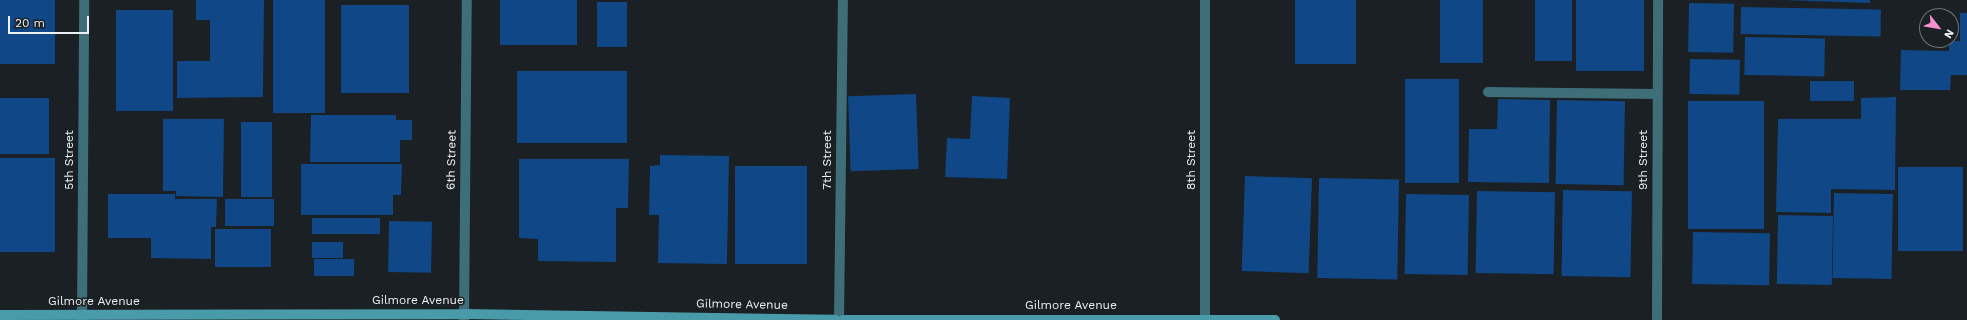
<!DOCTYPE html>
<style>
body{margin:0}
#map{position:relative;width:1967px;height:320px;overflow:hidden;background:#1a2024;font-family:"Work Sans",sans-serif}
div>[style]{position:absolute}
.building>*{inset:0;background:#0f4787;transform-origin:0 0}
.service>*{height:10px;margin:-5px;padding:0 5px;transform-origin:5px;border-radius:5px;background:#3e6e77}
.minor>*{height:10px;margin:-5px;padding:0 5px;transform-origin:5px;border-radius:5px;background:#3e6e77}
.secondary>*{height:10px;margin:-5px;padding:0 5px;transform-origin:5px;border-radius:5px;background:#499baa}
span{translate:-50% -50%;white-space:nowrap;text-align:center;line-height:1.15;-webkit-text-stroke:3px #1a2024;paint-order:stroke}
.street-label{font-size:12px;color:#ecf0f3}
.north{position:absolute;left:1919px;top:8px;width:40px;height:40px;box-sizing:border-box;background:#1a2024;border:1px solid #6e7377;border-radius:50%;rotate:121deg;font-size:11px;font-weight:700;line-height:16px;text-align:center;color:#ecf0f3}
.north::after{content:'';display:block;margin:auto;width:14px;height:18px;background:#f790cf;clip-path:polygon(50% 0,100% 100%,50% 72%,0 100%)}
.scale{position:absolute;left:8px;top:16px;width:81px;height:18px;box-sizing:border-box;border:2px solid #ecf0f3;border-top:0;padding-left:5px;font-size:12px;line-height:14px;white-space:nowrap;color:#ecf0f3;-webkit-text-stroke:3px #1a2024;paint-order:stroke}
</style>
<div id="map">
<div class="building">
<div style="left:0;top:0;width:55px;height:64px"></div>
<div style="clip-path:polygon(196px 0,264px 0,263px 97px,177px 98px,177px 61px,210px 61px,210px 20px,196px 20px)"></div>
<div style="left:273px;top:0;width:52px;height:113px"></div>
<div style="left:500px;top:0;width:77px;height:45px"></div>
<div style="left:1295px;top:0;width:61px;height:64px"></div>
<div style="left:1440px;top:0;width:43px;height:63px"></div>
<div style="left:1535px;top:0;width:37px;height:61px"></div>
<div style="left:1576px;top:0;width:68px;height:71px"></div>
<div style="clip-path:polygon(1783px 0,1870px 0,1870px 3px)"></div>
<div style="left:597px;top:2px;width:30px;height:45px"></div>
<div style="left:1689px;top:3px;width:45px;height:49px;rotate:1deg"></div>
<div style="left:341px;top:5px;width:68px;height:88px"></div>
<div style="left:1741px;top:7px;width:140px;height:27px;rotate:1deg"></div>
<div style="left:116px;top:10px;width:57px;height:101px"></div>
<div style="clip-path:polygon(1960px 13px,1967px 13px,1967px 75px,1951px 75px,1950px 90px,1900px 90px,1901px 50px,1949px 51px,1949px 41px,1960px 41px)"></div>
<div style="left:1745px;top:37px;width:80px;height:38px;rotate:1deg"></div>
<div style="left:1690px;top:59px;width:50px;height:35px;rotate:1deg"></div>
<div style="left:517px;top:71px;width:110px;height:72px"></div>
<div style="left:1405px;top:79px;width:54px;height:104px"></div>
<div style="left:1854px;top:81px;width:20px;height:44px;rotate:90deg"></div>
<div style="left:916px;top:94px;width:75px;height:68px;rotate:88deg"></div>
<div style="clip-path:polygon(972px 96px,1010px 98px,1007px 179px,945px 177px,947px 138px,970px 139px)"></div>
<div style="clip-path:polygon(1896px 97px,1895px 190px,1831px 189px,1831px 213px,1776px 212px,1778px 119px,1861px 119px,1861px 98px)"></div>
<div style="left:0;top:98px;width:49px;height:56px"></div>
<div style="clip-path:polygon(1498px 99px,1550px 100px,1549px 183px,1468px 182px,1469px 129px,1497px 129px)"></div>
<div style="left:1557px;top:100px;width:68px;height:84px;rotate:1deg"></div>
<div style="left:1688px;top:101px;width:76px;height:128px"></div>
<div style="clip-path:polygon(311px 115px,396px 115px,396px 120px,412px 120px,412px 140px,400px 140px,400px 162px,310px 162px)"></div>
<div style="clip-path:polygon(163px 119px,224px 119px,223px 197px,176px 196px,176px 191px,163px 191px)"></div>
<div style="left:241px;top:122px;width:31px;height:75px"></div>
<div style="clip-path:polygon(660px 155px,729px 156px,727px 264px,658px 263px,659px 215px,649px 215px,650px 166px,660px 165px)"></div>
<div style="left:55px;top:158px;width:94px;height:55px;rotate:90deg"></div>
<div style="clip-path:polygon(519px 159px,629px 159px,628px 208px,616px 208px,616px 262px,538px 261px,538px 239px,519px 238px)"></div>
<div style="clip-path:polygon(301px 164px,402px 164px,401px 195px,393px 195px,393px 215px,301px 215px)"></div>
<div style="left:735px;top:166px;width:72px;height:98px"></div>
<div style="left:1898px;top:167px;width:65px;height:84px"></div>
<div style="left:1245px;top:176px;width:67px;height:95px;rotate:2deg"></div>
<div style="left:1319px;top:178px;width:80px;height:100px;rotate:1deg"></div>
<div style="left:1563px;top:190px;width:69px;height:86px;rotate:1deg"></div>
<div style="left:1477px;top:191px;width:78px;height:82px;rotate:1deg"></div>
<div style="left:1834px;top:193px;width:59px;height:85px;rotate:1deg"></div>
<div style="clip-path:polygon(108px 194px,175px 194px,175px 199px,217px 199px,216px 227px,211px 227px,211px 259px,151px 258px,151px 238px,108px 238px)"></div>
<div style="left:1406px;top:194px;width:63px;height:80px;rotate:1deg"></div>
<div style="left:225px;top:199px;width:49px;height:27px"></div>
<div style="left:1778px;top:215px;width:55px;height:69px;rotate:1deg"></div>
<div style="left:312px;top:218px;width:68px;height:16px"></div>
<div style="left:389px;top:221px;width:43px;height:51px;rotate:1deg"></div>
<div style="left:215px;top:229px;width:56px;height:38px"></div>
<div style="left:1693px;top:232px;width:77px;height:52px;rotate:1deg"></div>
<div style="left:312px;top:242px;width:31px;height:16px"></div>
<div style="left:314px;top:259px;width:40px;height:17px"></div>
</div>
<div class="service">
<div style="left:1488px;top:92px;width:169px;rotate:0.7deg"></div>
</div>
<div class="minor">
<div style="left:1205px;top:0;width:320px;rotate:90deg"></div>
<div style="left:82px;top:320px;width:320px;rotate:-89.6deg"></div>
<div style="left:464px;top:320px;width:320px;rotate:-89.5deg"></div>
<div style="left:839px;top:320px;width:320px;rotate:-89.3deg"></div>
<div style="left:1657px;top:320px;width:320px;rotate:-89.8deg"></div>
</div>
<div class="secondary">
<div style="left:0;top:315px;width:464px;rotate:-0.1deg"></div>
<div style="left:464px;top:314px;width:371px;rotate:0.9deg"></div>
<div style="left:843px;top:320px;width:432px"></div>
</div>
<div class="street-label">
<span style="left:70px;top:160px;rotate:-90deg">5th Street</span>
<span style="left:452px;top:160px;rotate:-89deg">6th Street</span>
<span style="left:828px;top:160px;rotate:-90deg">7th Street</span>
<span style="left:1192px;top:160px;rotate:-90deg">8th Street</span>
<span style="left:1644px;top:160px;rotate:-90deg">9th Street</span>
<span style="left:418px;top:301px">Gilmore Avenue</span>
<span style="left:94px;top:302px">Gilmore Avenue</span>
<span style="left:742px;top:305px;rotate:1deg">Gilmore Avenue</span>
<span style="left:1071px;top:306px">Gilmore Avenue</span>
</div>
<div class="north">N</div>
<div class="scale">20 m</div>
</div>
